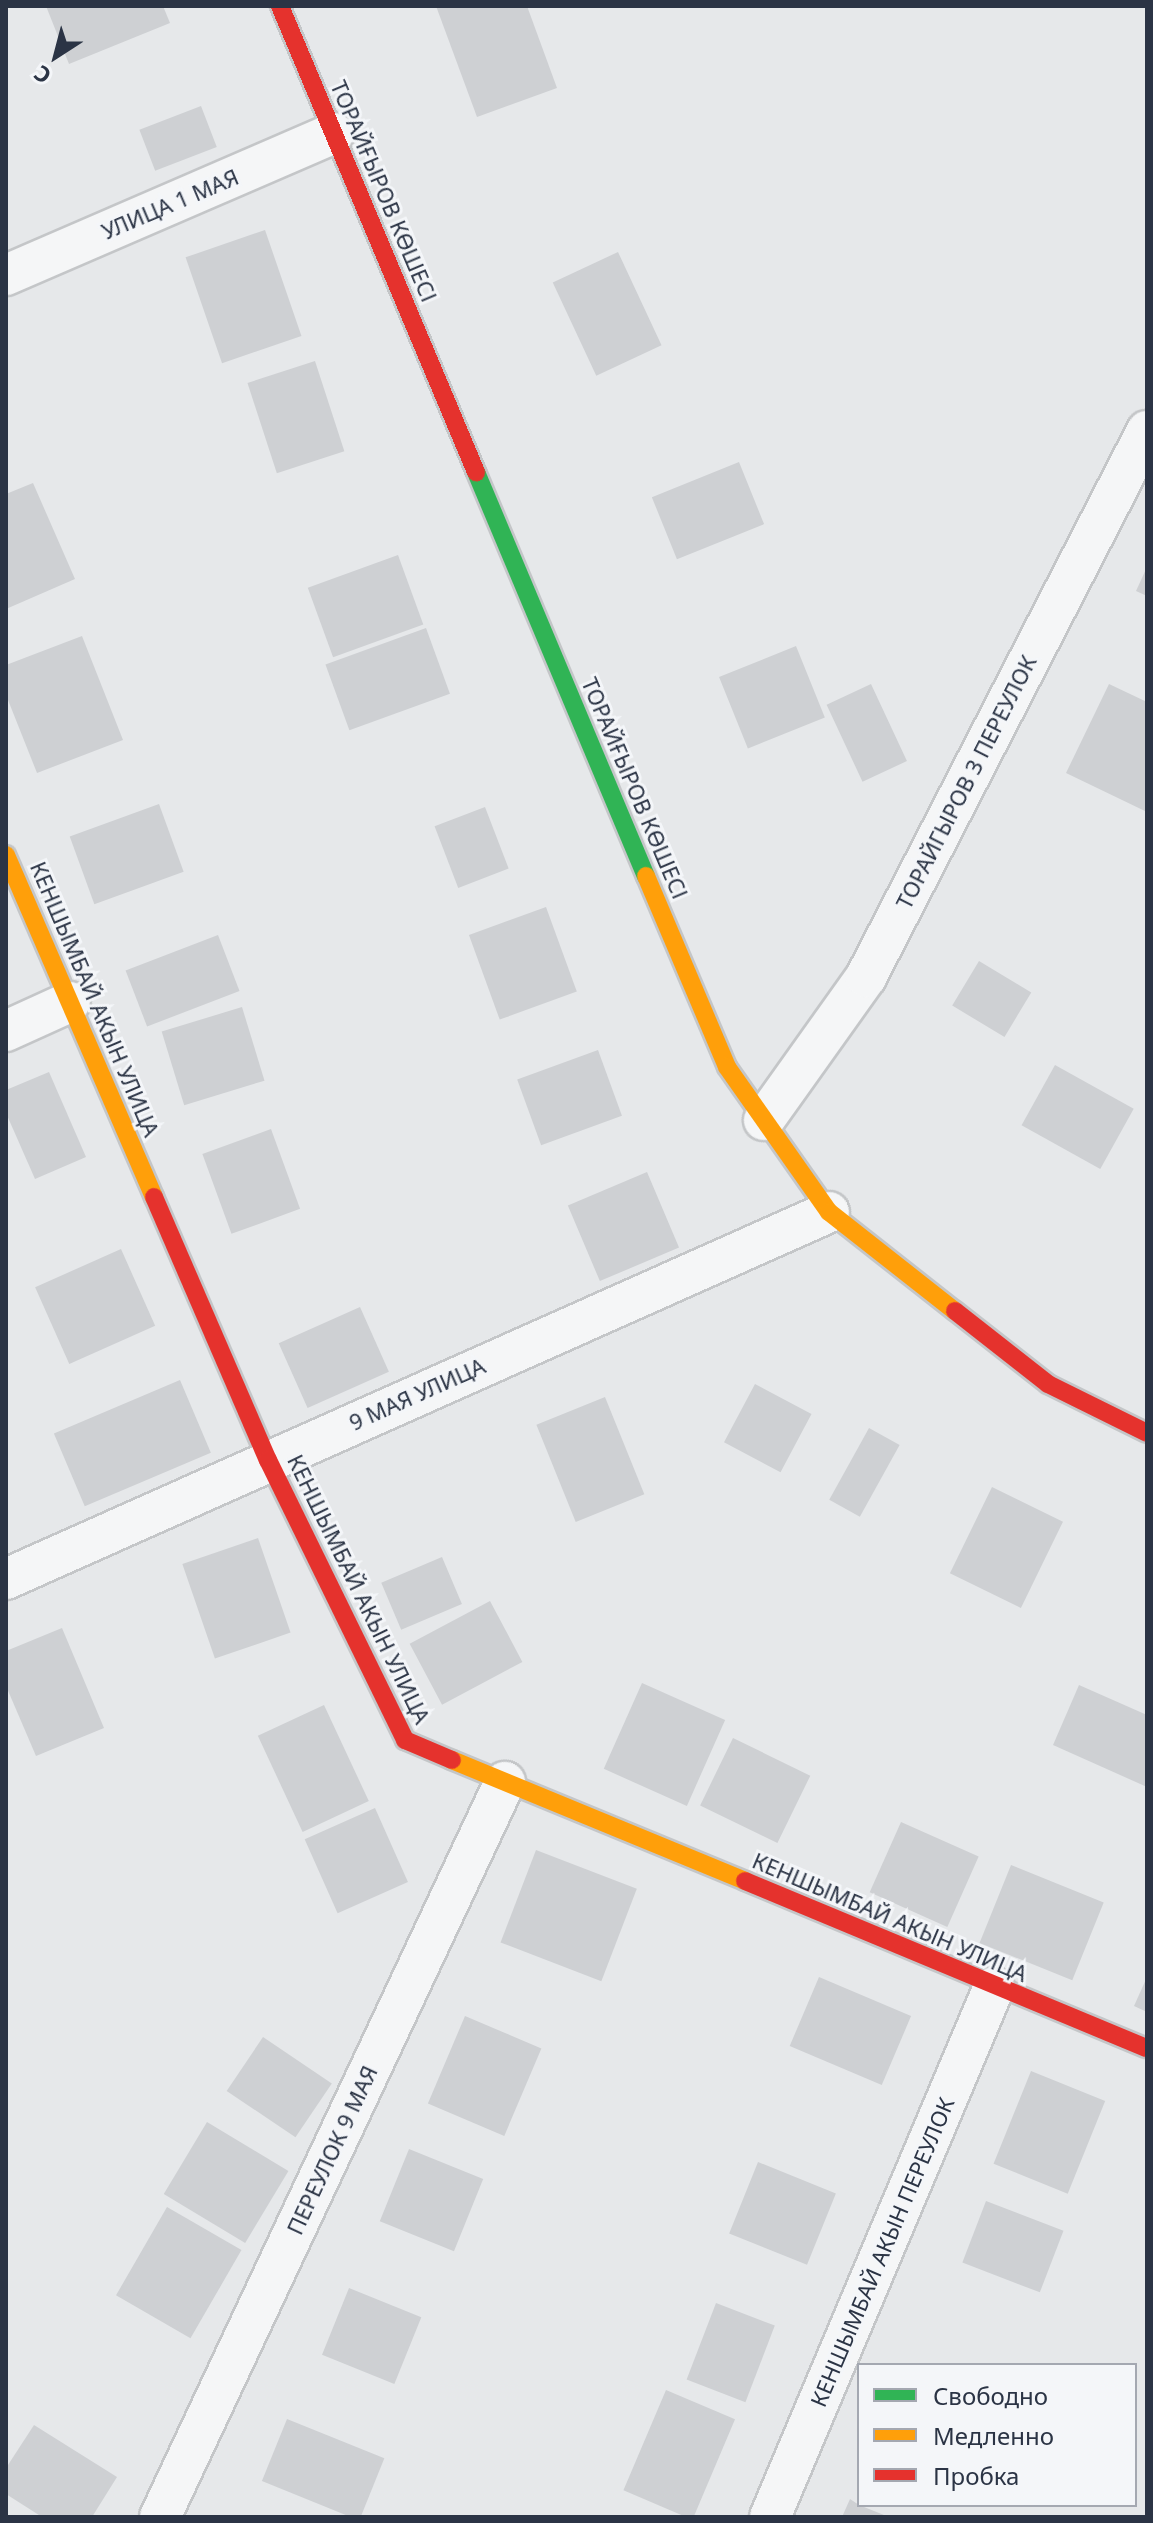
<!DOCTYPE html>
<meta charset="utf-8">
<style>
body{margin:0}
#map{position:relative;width:1153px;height:2523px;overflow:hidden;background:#e6e8ea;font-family:"Noto Sans",sans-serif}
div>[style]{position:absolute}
.building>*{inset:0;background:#ced0d3;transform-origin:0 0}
.roads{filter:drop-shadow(2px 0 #c4c6c8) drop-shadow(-2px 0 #c4c6c8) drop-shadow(0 2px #c4c6c8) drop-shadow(0 -2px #c4c6c8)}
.street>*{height:40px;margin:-20px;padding:0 20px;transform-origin:20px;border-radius:20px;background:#f5f6f7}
.fast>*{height:18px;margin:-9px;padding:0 9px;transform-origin:9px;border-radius:9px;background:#30b455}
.slow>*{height:18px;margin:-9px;padding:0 9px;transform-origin:9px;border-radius:9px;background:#ff9f0a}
.jam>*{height:18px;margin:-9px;padding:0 9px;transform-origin:9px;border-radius:9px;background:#e5322d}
span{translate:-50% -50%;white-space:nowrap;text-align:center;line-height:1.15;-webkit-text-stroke:6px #f4f6f9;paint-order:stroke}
.street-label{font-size:22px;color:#2b3445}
.frame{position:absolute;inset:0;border:8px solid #2b3445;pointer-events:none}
.legend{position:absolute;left:857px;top:2363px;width:280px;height:144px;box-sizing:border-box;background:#f4f6f9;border:2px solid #a4a8b1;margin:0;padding:10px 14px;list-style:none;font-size:24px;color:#2b3445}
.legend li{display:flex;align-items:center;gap:16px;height:40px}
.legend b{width:40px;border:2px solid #a4a8b1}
.north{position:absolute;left:16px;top:16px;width:80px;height:80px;-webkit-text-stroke:6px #f4f6f9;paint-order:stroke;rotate:216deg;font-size:22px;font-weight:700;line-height:32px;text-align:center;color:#2b3445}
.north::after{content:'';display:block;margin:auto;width:28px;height:36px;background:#2b3445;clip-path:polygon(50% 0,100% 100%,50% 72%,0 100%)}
</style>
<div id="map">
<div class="building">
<div style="clip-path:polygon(46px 6px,163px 6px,170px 23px,69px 64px)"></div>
<div style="clip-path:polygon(436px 6px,527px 6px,557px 88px,477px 117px)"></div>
<div style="left:201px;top:106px;width:44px;height:66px;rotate:69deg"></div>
<div style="left:265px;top:230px;width:112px;height:84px;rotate:71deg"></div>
<div style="left:618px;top:252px;width:103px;height:72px;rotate:65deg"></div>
<div style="left:315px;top:361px;width:95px;height:71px;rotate:72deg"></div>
<div style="left:739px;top:462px;width:67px;height:94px;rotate:68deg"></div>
<div style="clip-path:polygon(33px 483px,75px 579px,6px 609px,6px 494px)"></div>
<div style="left:398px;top:555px;width:74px;height:96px;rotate:70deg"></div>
<div style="clip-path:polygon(1147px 567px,1147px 596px,1136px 591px)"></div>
<div style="left:426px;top:628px;width:70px;height:107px;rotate:70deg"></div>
<div style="clip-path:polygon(82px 636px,123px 740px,37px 773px,6px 695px,6px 665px)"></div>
<div style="left:796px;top:646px;width:77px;height:83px;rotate:68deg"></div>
<div style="left:871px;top:684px;width:85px;height:49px;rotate:65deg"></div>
<div style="clip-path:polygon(1109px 684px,1147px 702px,1147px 812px,1066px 773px)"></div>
<div style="left:159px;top:804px;width:72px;height:95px;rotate:70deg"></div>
<div style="left:485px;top:807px;width:66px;height:54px;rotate:69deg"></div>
<div style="left:546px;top:907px;width:90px;height:82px;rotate:70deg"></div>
<div style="left:218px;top:935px;width:60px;height:99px;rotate:69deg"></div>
<div style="left:979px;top:961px;width:61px;height:52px;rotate:31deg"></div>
<div style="left:242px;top:1007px;width:77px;height:84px;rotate:73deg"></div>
<div style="left:598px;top:1050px;width:70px;height:86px;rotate:70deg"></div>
<div style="left:1055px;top:1065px;width:90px;height:69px;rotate:29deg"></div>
<div style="clip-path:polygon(49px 1072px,86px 1157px,35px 1179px,6px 1113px,6px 1090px)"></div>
<div style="left:271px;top:1129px;width:85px;height:73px;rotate:70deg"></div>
<div style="left:647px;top:1172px;width:82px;height:86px;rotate:67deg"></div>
<div style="left:121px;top:1249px;width:84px;height:94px;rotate:66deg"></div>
<div style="left:360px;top:1307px;width:71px;height:89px;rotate:66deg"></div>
<div style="left:180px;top:1380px;width:79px;height:137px;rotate:67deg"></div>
<div style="left:755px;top:1384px;width:64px;height:66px;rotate:28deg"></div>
<div style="left:605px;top:1397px;width:105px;height:74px;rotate:68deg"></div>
<div style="left:869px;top:1428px;width:35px;height:82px;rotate:29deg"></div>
<div style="left:992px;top:1487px;width:79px;height:96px;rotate:26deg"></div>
<div style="left:258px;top:1538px;width:100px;height:80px;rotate:71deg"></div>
<div style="left:442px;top:1557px;width:51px;height:66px;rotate:67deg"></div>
<div style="left:490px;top:1601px;width:69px;height:91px;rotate:62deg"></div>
<div style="clip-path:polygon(62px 1628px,104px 1728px,36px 1756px,6px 1686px,6px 1651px)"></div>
<div style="left:642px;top:1683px;width:91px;height:94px;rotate:24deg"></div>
<div style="clip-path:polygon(1079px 1685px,1147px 1715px,1147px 1787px,1053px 1745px)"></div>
<div style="left:324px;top:1705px;width:106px;height:73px;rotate:65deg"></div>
<div style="left:733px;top:1738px;width:86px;height:75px;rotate:26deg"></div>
<div style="left:375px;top:1808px;width:81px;height:77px;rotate:66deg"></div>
<div style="left:901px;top:1822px;width:85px;height:77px;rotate:24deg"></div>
<div style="left:536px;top:1850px;width:108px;height:99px;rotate:21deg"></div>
<div style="left:1011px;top:1865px;width:100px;height:84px;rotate:22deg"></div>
<div style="left:819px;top:1977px;width:100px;height:75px;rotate:23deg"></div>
<div style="clip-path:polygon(1147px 1977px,1147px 2012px,1134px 2006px)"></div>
<div style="left:465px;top:2016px;width:83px;height:95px;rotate:23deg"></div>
<div style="left:263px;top:2037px;width:83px;height:65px;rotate:34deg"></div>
<div style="left:1031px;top:2071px;width:80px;height:100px;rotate:22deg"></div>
<div style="left:207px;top:2122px;width:95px;height:84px;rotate:31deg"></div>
<div style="left:409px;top:2149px;width:80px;height:78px;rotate:22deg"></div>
<div style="left:758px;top:2162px;width:84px;height:77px;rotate:22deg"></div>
<div style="left:986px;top:2201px;width:83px;height:66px;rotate:21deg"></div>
<div style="left:167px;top:2207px;width:86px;height:102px;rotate:30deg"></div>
<div style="left:349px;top:2288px;width:78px;height:72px;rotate:22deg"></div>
<div style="left:716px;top:2303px;width:63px;height:82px;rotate:21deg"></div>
<div style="left:666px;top:2390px;width:75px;height:109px;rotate:23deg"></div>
<div style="left:287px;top:2419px;width:105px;height:67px;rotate:22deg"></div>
<div style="clip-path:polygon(34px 2425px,117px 2477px,92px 2517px,42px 2517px,6px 2494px,6px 2468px)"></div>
<div style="clip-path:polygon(850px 2499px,859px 2505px,889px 2517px,842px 2517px)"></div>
</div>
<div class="roads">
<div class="street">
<div style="left:6px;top:275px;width:357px;rotate:-23.4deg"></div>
<div style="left:6px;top:1031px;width:70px;rotate:-24.4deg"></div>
<div style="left:764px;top:1120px;width:176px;rotate:-54.5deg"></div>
<div style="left:866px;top:977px;width:614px;rotate:-62.77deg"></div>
<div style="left:6px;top:1579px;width:901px;rotate:-24.03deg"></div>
<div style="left:160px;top:2517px;width:812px;rotate:-64.86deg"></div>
<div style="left:770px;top:2517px;width:575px;rotate:-67.09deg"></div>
</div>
<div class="fast">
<div style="left:476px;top:472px;width:438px;rotate:67.2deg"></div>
</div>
<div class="slow">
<div style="left:6px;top:855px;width:373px;rotate:66.6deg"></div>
<div style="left:646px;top:876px;width:207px;rotate:67deg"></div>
<div style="left:727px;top:1067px;width:177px;rotate:54.9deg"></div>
<div style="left:829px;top:1212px;width:160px;rotate:38.2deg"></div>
<div style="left:452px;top:1760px;width:317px;rotate:22.4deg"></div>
</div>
<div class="jam">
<div style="left:280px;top:6px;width:506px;rotate:67.19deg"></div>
<div style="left:154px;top:1197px;width:287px;rotate:66.6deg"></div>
<div style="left:268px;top:1460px;width:312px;rotate:63.9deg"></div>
<div style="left:405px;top:1740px;width:51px;rotate:23.1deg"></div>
<div style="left:955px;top:1311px;width:118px;rotate:38.1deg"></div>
<div style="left:1048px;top:1384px;width:110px;rotate:26.3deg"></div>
<div style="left:745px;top:1881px;width:435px;rotate:22.6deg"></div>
</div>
</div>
<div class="street-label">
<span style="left:384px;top:191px;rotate:67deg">ТОРАЙҒЫРОВ КӨШЕСІ</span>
<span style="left:170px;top:204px;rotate:-23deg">УЛИЦА 1 МАЯ</span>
<span style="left:966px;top:782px;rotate:-63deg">ТОРАЙГЫРОВ 3 ПЕРЕУЛОК</span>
<span style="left:635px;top:788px;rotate:67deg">ТОРАЙҒЫРОВ КӨШЕСІ</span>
<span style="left:95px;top:999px;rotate:67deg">КЕНШЫМБАЙ АКЫН УЛИЦА</span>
<span style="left:417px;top:1394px;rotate:-24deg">9 МАЯ УЛИЦА</span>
<span style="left:359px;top:1589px;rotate:64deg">КЕНШЫМБАЙ АКЫН УЛИЦА</span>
<span style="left:890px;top:1917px;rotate:23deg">КЕНШЫМБАЙ АКЫН УЛИЦА</span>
<span style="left:332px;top:2150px;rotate:-65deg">ПЕРЕУЛОК 9 МАЯ</span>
<span style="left:882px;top:2252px;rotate:-67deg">КЕНШЫМБАЙ АКЫН ПЕРЕУЛОК</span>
</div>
<div class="frame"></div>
<ul class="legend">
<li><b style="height:10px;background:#30b455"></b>Свободно</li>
<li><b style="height:10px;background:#ff9f0a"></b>Медленно</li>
<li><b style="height:10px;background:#e5322d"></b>Пробка</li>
</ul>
<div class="north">С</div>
</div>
